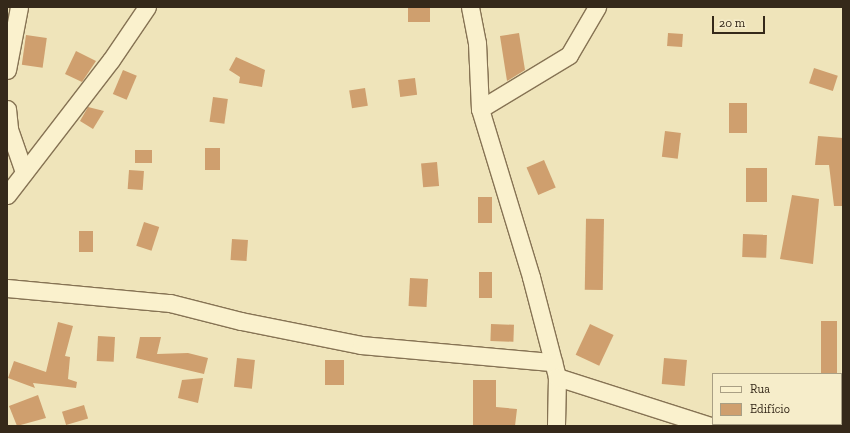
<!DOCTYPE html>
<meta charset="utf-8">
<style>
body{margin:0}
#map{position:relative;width:850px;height:433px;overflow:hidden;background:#efe4ba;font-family:"Zilla Slab",serif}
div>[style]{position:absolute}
.building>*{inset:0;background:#cf9f6e;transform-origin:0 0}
.roads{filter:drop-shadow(1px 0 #867354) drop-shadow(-1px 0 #867354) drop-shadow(0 1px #867354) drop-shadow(0 -1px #867354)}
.minor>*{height:17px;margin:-8.5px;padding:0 8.5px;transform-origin:8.5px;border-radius:8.5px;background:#faf1cd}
span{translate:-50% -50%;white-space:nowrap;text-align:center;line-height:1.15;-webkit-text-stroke:3px #f6edca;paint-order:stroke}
.frame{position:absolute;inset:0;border:8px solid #35291a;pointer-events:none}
.legend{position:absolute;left:712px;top:373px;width:130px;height:52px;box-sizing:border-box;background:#f6edca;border:1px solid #a99f84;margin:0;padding:5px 7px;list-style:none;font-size:12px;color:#35291a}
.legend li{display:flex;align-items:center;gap:8px;height:20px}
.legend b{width:20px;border:1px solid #a99f84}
.scale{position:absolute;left:712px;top:16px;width:53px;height:18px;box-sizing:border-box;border:2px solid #35291a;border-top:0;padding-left:5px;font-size:12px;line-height:14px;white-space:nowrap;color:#35291a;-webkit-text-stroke:3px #f6edca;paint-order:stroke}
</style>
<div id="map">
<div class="building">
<div style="left:408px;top:7px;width:22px;height:15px"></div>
<div style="clip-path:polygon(519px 33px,525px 70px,507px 81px,500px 36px)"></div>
<div style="left:668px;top:33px;width:15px;height:13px;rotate:4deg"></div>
<div style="left:26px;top:35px;width:21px;height:30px;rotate:8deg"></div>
<div style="clip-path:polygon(76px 51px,96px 61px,82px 82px,65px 74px)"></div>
<div style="clip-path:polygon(236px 57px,265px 70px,262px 87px,239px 83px,240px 77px,229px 70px)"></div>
<div style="left:814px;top:68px;width:25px;height:16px;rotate:18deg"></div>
<div style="left:123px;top:70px;width:15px;height:26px;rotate:23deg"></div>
<div style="left:415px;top:78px;width:17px;height:17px;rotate:83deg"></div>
<div style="left:365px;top:88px;width:18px;height:16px;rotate:81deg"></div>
<div style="left:213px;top:97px;width:15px;height:25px;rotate:8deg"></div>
<div style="left:729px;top:103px;width:18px;height:30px"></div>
<div style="clip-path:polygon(88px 107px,104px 111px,93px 129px,80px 121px)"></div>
<div style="left:665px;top:131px;width:16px;height:26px;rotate:7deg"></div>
<div style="clip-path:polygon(818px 136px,843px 138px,843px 206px,834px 206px,829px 165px,815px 165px)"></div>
<div style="left:205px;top:148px;width:15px;height:22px"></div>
<div style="left:135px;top:150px;width:17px;height:13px"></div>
<div style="left:544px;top:160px;width:30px;height:19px;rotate:67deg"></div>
<div style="left:437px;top:162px;width:24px;height:16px;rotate:85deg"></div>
<div style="left:746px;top:168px;width:21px;height:34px"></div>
<div style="left:129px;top:170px;width:15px;height:19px;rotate:4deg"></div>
<div style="clip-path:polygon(792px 195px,819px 199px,813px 264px,780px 259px)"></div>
<div style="left:478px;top:197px;width:14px;height:26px"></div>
<div style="left:604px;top:219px;width:71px;height:18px;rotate:91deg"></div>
<div style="left:144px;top:222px;width:16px;height:25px;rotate:18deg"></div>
<div style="left:79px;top:231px;width:14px;height:21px"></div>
<div style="left:743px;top:234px;width:24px;height:23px;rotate:2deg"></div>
<div style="left:232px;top:239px;width:16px;height:21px;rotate:4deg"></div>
<div style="left:479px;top:272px;width:13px;height:26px"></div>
<div style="left:410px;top:278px;width:18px;height:28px;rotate:3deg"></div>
<div style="left:821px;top:321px;width:16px;height:53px"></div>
<div style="clip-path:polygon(58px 322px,73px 326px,65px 356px,70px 357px,68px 379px,77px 382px,76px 388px,33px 383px,35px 388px,8px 378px,14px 361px,46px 372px)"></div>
<div style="left:491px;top:324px;width:23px;height:17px;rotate:2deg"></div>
<div style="left:590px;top:324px;width:26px;height:34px;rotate:25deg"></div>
<div style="left:98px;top:336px;width:17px;height:25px;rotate:3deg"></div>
<div style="clip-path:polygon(140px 337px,161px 337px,157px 354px,188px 353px,208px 358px,204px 374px,136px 358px)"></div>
<div style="left:237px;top:358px;width:18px;height:29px;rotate:6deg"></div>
<div style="left:664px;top:358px;width:23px;height:26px;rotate:5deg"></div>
<div style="left:325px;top:360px;width:19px;height:25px"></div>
<div style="clip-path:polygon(203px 378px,198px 403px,178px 398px,182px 380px)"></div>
<div style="clip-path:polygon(473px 380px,496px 380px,496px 407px,517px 409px,515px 426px,473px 426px)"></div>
<div style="clip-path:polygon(38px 395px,46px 418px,17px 426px,9px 406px)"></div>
<div style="left:84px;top:405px;width:14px;height:23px;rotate:73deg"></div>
</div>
<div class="roads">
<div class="minor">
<div style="left:470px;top:7px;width:37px;rotate:79deg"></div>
<div style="left:477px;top:43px;width:66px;rotate:87.4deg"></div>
<div style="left:480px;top:109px;width:176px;rotate:73.1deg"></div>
<div style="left:531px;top:277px;width:103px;rotate:75.4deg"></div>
<div style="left:557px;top:377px;width:49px;rotate:91.2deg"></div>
<div style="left:7px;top:70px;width:64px;rotate:-79.2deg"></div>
<div style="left:7px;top:109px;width:20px;rotate:84deg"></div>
<div style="left:9px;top:129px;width:46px;rotate:70.8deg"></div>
<div style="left:480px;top:109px;width:104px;rotate:-31.2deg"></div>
<div style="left:569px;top:55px;width:56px;rotate:-59.7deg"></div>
<div style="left:7px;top:195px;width:170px;rotate:-52.4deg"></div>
<div style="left:111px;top:60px;width:64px;rotate:-55.8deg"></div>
<div style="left:7px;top:288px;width:164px;rotate:5.3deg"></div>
<div style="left:170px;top:303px;width:73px;rotate:14.2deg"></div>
<div style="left:241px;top:321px;width:122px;rotate:11.3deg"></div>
<div style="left:361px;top:345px;width:193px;rotate:5.1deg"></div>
<div style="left:557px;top:377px;width:162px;rotate:17.7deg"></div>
</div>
</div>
<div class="frame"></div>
<ul class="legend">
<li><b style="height:5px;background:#faf1cd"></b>Rua</li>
<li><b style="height:11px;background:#cf9f6e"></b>Edifício</li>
</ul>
<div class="scale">20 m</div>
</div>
